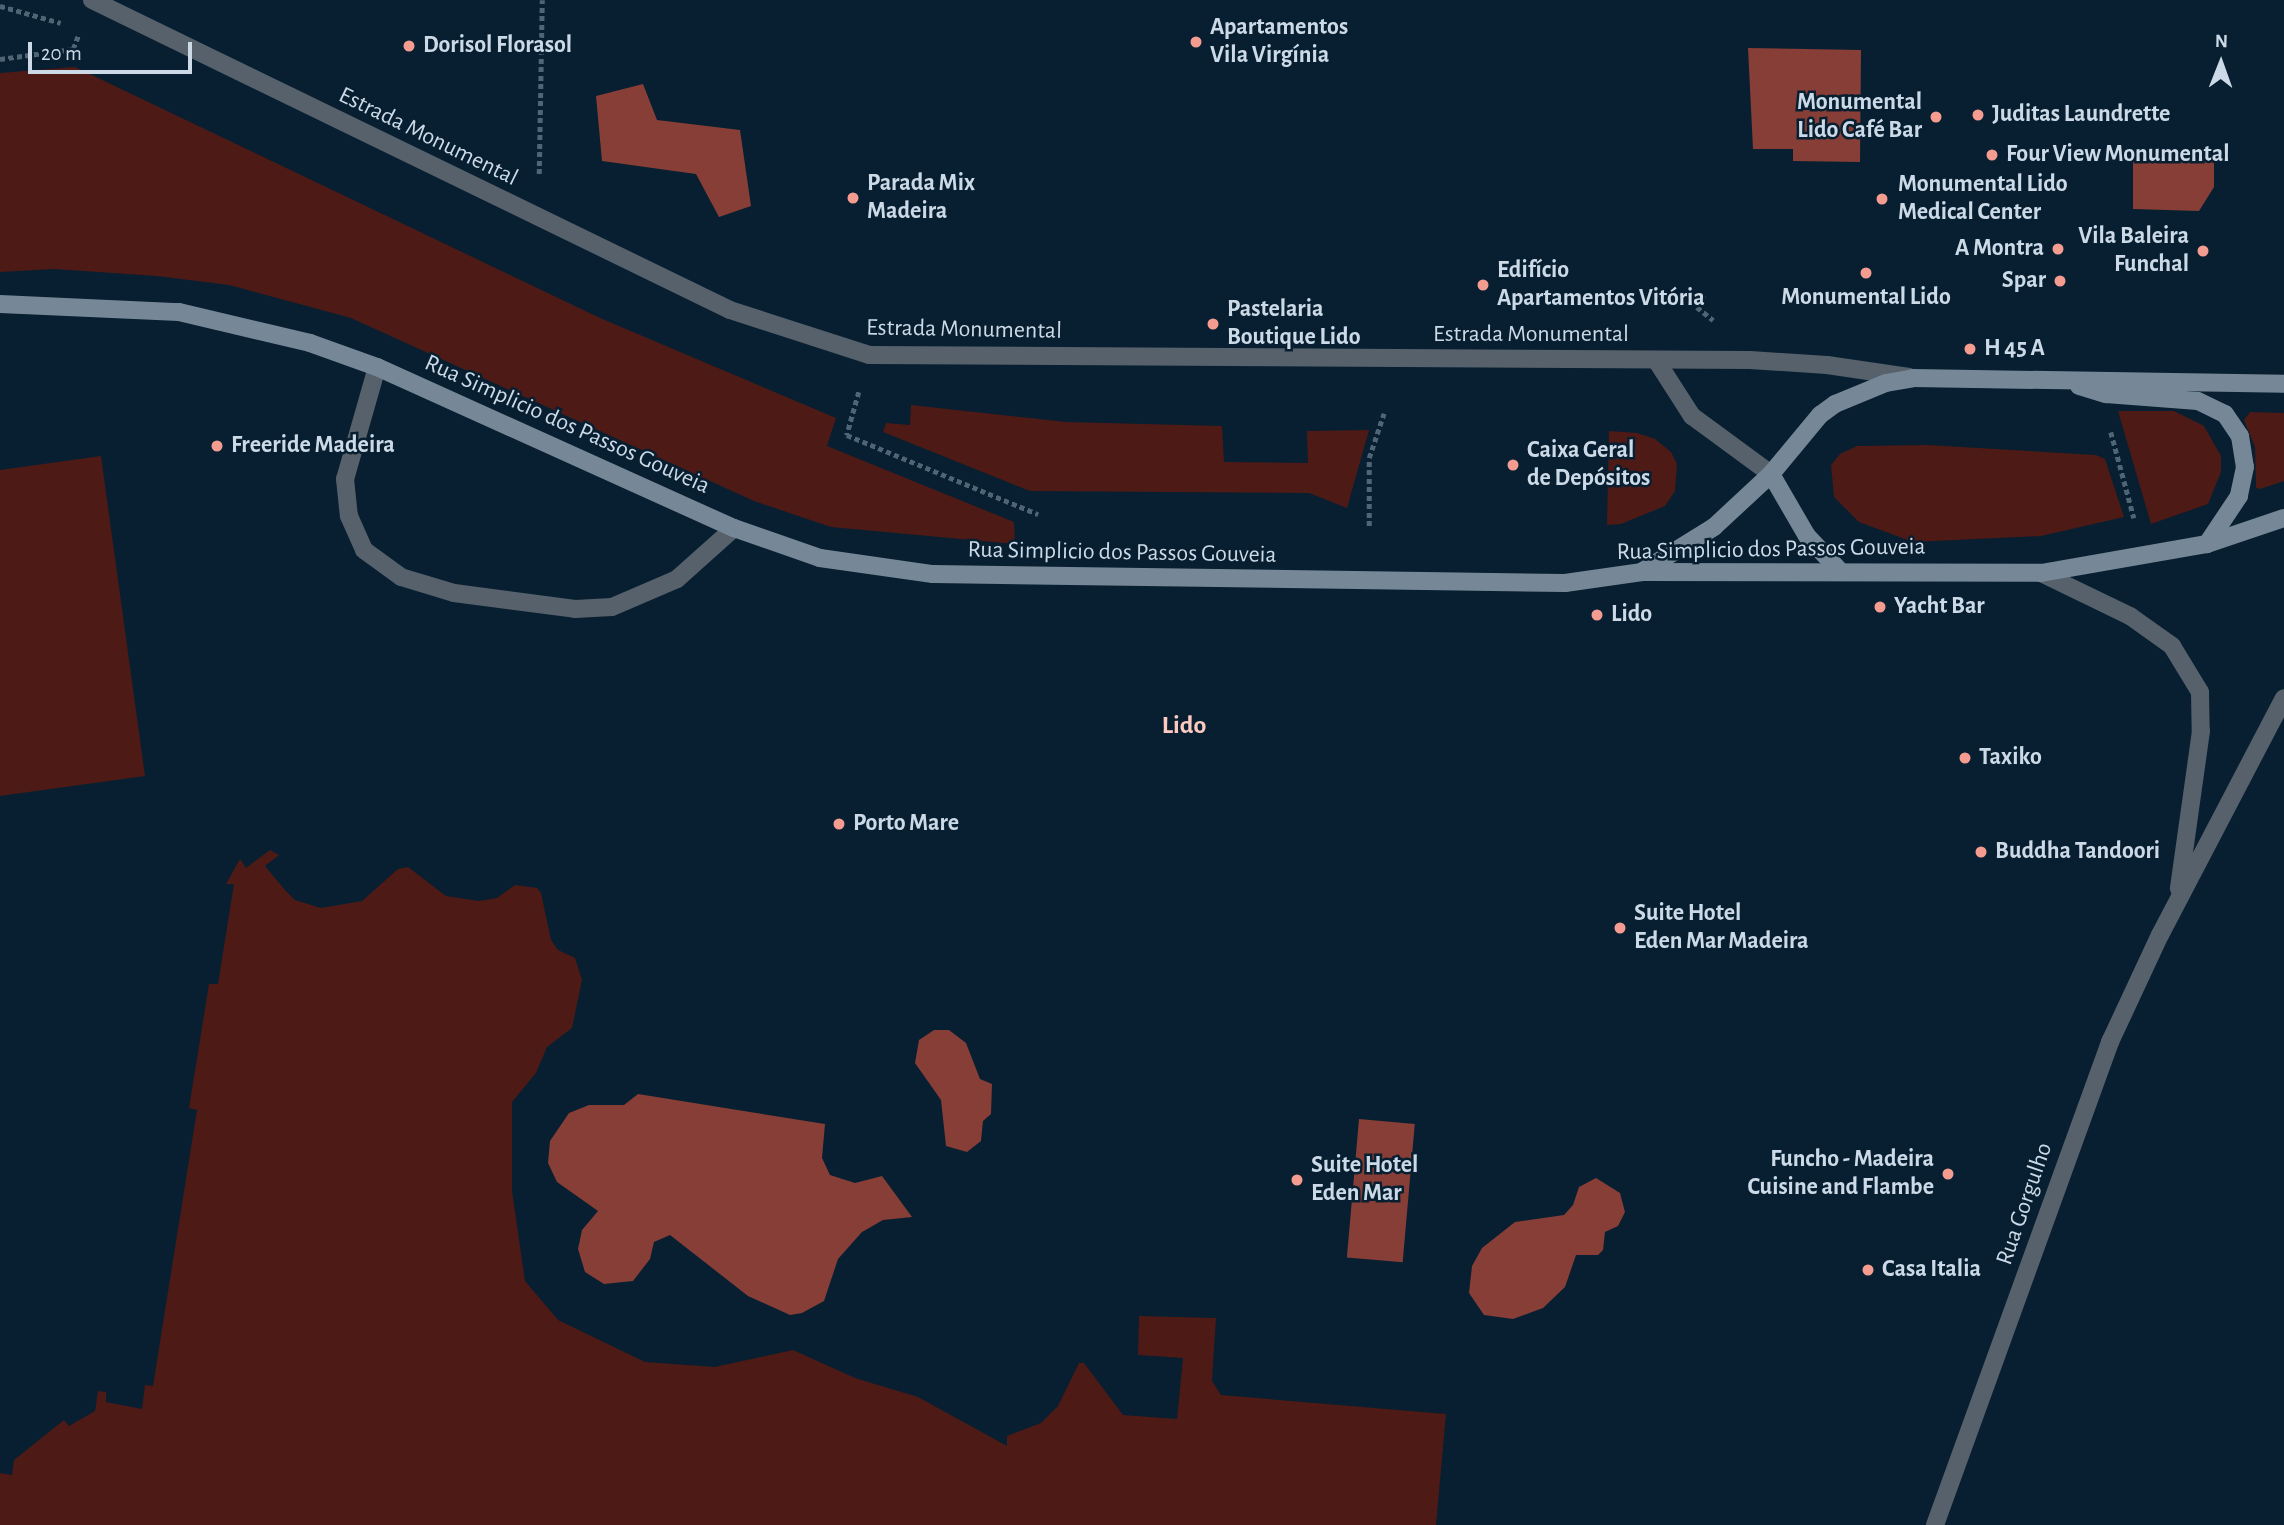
<!DOCTYPE html>
<meta charset="utf-8">
<style>
body{margin:0}
#map{position:relative;width:2284px;height:1525px;overflow:hidden;background:#071f31;font-family:"Alegreya Sans",sans-serif}
div>[style]{position:absolute}
.green>*{inset:0;background:#4d1a16}
.water>*{inset:0;background:#873e36;transform-origin:0 0}
.path>*{height:4.5px;margin-top:-2.25px;transform-origin:0;background:repeating-linear-gradient(90deg,#4f6474 0 5px,transparent 0 8.5px)}
.service>*{height:18px;margin:-9px;padding:0 9px;transform-origin:9px;border-radius:9px;background:#56616b}
.minor>*{height:18px;margin:-9px;padding:0 9px;transform-origin:9px;border-radius:9px;background:#56616b}
.tertiary>*{height:18px;margin:-9px;padding:0 9px;transform-origin:9px;border-radius:9px;background:#56616b}
.secondary>*{height:18px;margin:-9px;padding:0 9px;transform-origin:9px;border-radius:9px;background:#768897}
.dots>*{width:19px;height:19px;translate:-50% -50%;box-sizing:border-box;border:4px solid #071f31;border-radius:50%}
span{translate:-50% -50%;white-space:nowrap;text-align:center;line-height:1.15;-webkit-text-stroke:5px #071f31;paint-order:stroke}
.poi-label{font-size:24px;color:#ccdae7;font-weight:700}
.left{translate:0 -50%;text-align:left}
.right{translate:-100% -50%;text-align:right}
.street-label{font-size:24px;color:#ccdae7}
.neighbourhood-label{font-size:26px;color:#fdcac2;font-weight:700}
.north{position:absolute;left:2186px;top:28px;width:70px;height:70px;-webkit-text-stroke:5px #071f31;paint-order:stroke;rotate:1deg;font-size:19px;font-weight:700;line-height:28px;text-align:center;color:#ccdae7}
.north::after{content:'';display:block;margin:auto;width:24px;height:32px;background:#ccdae7;clip-path:polygon(50% 0,100% 100%,50% 72%,0 100%)}
.scale{position:absolute;left:28px;top:42px;width:164px;height:32px;box-sizing:border-box;border:4px solid #ccdae7;border-top:0;padding-left:9px;font-size:21px;line-height:24px;white-space:nowrap;color:#ccdae7;-webkit-text-stroke:5px #071f31;paint-order:stroke}
</style>
<div id="map">
<div class="green">
<div style="clip-path:polygon(75px 67px,600px 318px,836px 418px,827px 446px,1014px 522px,1015px 544px,831px 527px,754px 501px,351px 318px,229px 285px,157px 276px,54px 269px,0 272px,0 73px)"></div>
<div style="clip-path:polygon(911px 405px,1066px 422px,1222px 426px,1224px 462px,1308px 463px,1307px 431px,1369px 430px,1347px 508px,1309px 493px,1030px 491px,883px 432px,886px 423px,910px 425px)"></div>
<div style="clip-path:polygon(2118px 411px,2174px 411px,2204px 426px,2221px 456px,2221px 472px,2208px 504px,2151px 524px)"></div>
<div style="clip-path:polygon(2250px 412px,2284px 413px,2284px 481px,2260px 489px,2256px 488px,2255px 447px,2244px 420px)"></div>
<div style="clip-path:polygon(1609px 431px,1637px 433px,1655px 439px,1671px 452px,1677px 464px,1675px 491px,1665px 506px,1621px 524px,1607px 525px)"></div>
<div style="clip-path:polygon(1928px 445px,2096px 455px,2105px 459px,2124px 517px,2041px 536px,1913px 542px,1859px 522px,1834px 497px,1831px 465px,1840px 454px,1857px 446px)"></div>
<div style="clip-path:polygon(101px 456px,145px 776px,0 796px,0 470px)"></div>
<div style="clip-path:polygon(270px 850px,279px 855px,265px 866px,285px 890px,295px 900px,321px 908px,362px 901px,398px 869px,408px 867px,446px 896px,479px 901px,497px 898px,515px 885px,537px 888px,541px 893px,551px 940px,558px 950px,575px 958px,582px 980px,572px 1028px,547px 1047px,536px 1073px,512px 1102px,512px 1191px,525px 1281px,558px 1320px,645px 1362px,715px 1367px,793px 1350px,855px 1378px,918px 1397px,1007px 1446px,1007px 1436px,1041px 1423px,1058px 1406px,1079px 1363px,1084px 1363px,1123px 1415px,1177px 1419px,1183px 1358px,1138px 1355px,1139px 1316px,1216px 1318px,1212px 1381px,1221px 1395px,1446px 1414px,1436px 1525px,0 1525px,0 1473px,12px 1475px,14px 1460px,64px 1420px,69px 1426px,95px 1411px,98px 1391px,106px 1392px,106px 1402px,142px 1409px,145px 1385px,153px 1386px,197px 1110px,189px 1108px,209px 984px,218px 984px,234px 884px,226px 884px,240px 859px,246px 868px)"></div>
</div>
<div class="water">
<div style="clip-path:polygon(1748px 48px,1861px 50px,1860px 162px,1793px 161px,1793px 149px,1753px 149px)"></div>
<div style="clip-path:polygon(643px 84px,657px 120px,740px 130px,751px 206px,719px 217px,696px 174px,602px 161px,596px 96px)"></div>
<div style="clip-path:polygon(2133px 154px,2214px 154px,2214px 187px,2199px 211px,2133px 209px)"></div>
<div style="clip-path:polygon(934px 1030px,949px 1030px,966px 1043px,980px 1079px,992px 1084px,991px 1114px,983px 1121px,981px 1141px,967px 1152px,946px 1146px,941px 1100px,915px 1063px,919px 1040px)"></div>
<div style="clip-path:polygon(638px 1094px,825px 1124px,822px 1158px,830px 1175px,855px 1183px,882px 1176px,912px 1217px,883px 1220px,862px 1232px,838px 1259px,824px 1301px,802px 1313px,790px 1315px,748px 1296px,670px 1235px,654px 1242px,650px 1259px,633px 1281px,604px 1284px,585px 1272px,578px 1249px,582px 1230px,598px 1211px,557px 1182px,548px 1163px,550px 1141px,569px 1113px,589px 1105px,624px 1105px)"></div>
<div style="left:1359px;top:1119px;width:56px;height:139px;rotate:5deg"></div>
<div style="clip-path:polygon(1596px 1178px,1620px 1193px,1625px 1212px,1618px 1226px,1605px 1232px,1603px 1250px,1598px 1255px,1576px 1255px,1565px 1287px,1543px 1308px,1513px 1319px,1484px 1315px,1469px 1293px,1472px 1266px,1482px 1248px,1515px 1222px,1564px 1215px,1573px 1205px,1579px 1187px)"></div>
</div>
<div class="path">
<div style="left:0;top:6px;width:63px;rotate:15.6deg"></div>
<div style="left:0;top:59px;width:74px;rotate:-7.8deg"></div>
<div style="left:73px;top:49px;width:14px;rotate:-69deg"></div>
<div style="left:539px;top:174px;width:174px;rotate:-89deg"></div>
<div style="left:1705px;top:295px;width:8px;rotate:150deg"></div>
<div style="left:1698px;top:299px;width:8px;rotate:97deg"></div>
<div style="left:1697px;top:307px;width:21px;rotate:39deg"></div>
<div style="left:859px;top:392px;width:45px;rotate:105.6deg"></div>
<div style="left:847px;top:435px;width:207px;rotate:22.5deg"></div>
<div style="left:2111px;top:432px;width:89px;rotate:75deg"></div>
<div style="left:1369px;top:526px;width:68px;rotate:-90deg"></div>
<div style="left:1369px;top:458px;width:47px;rotate:-71.6deg"></div>
</div>
<div class="service">
<div style="left:377px;top:367px;width:116px;rotate:105.9deg"></div>
<div style="left:345px;top:479px;width:37px;rotate:84deg"></div>
<div style="left:349px;top:516px;width:37px;rotate:66deg"></div>
<div style="left:364px;top:550px;width:46px;rotate:36.1deg"></div>
<div style="left:401px;top:577px;width:55px;rotate:16.8deg"></div>
<div style="left:454px;top:593px;width:122px;rotate:7.5deg"></div>
<div style="left:575px;top:609px;width:37px;rotate:-3deg"></div>
<div style="left:612px;top:607px;width:71px;rotate:-23.3deg"></div>
<div style="left:677px;top:579px;width:76px;rotate:-41.8deg"></div>
</div>
<div class="minor">
<div style="left:1656px;top:360px;width:67px;rotate:57.3deg"></div>
<div style="left:1692px;top:416px;width:98px;rotate:36.3deg"></div>
<div style="left:2041px;top:573px;width:99px;rotate:25.8deg"></div>
<div style="left:2130px;top:616px;width:52px;rotate:35.5deg"></div>
<div style="left:2172px;top:646px;width:54px;rotate:58.7deg"></div>
<div style="left:2200px;top:692px;width:39px;rotate:89deg"></div>
<div style="left:2201px;top:731px;width:159px;rotate:98deg"></div>
<div style="left:1935px;top:1525px;width:514px;rotate:-70.08deg"></div>
<div style="left:2110px;top:1042px;width:118px;rotate:-65deg"></div>
<div style="left:2160px;top:935px;width:267px;rotate:-62.4deg"></div>
</div>
<div class="tertiary">
<div style="left:92px;top:0;width:709px;rotate:25.91deg"></div>
<div style="left:730px;top:310px;width:146px;rotate:17.9deg"></div>
<div style="left:869px;top:355px;width:881px;rotate:0.33deg"></div>
<div style="left:1750px;top:360px;width:77px;rotate:3.7deg"></div>
<div style="left:1827px;top:365px;width:83px;rotate:8.3deg"></div>
</div>
<div class="secondary">
<div style="left:0;top:304px;width:179px;rotate:2.6deg"></div>
<div style="left:179px;top:312px;width:135px;rotate:13.3deg"></div>
<div style="left:310px;top:343px;width:71px;rotate:19.7deg"></div>
<div style="left:377px;top:367px;width:392px;rotate:24.3deg"></div>
<div style="left:734px;top:528px;width:91px;rotate:19.2deg"></div>
<div style="left:820px;top:558px;width:114px;rotate:8.1deg"></div>
<div style="left:933px;top:574px;width:632px;rotate:0.82deg"></div>
<div style="left:1565px;top:583px;width:78px;rotate:-8.1deg"></div>
<div style="left:1642px;top:572px;width:399px;rotate:0.1deg"></div>
<div style="left:2041px;top:573px;width:169px;rotate:-9.9deg"></div>
<div style="left:2207px;top:544px;width:81px;rotate:-18.7deg"></div>
<div style="left:2079px;top:386px;width:28px;rotate:17deg"></div>
<div style="left:2106px;top:394px;width:92px;rotate:4.4deg"></div>
<div style="left:2198px;top:401px;width:30px;rotate:26deg"></div>
<div style="left:2225px;top:414px;width:27px;rotate:56deg"></div>
<div style="left:2240px;top:436px;width:31px;rotate:81deg"></div>
<div style="left:2245px;top:467px;width:30px;rotate:102deg"></div>
<div style="left:2239px;top:496px;width:58px;rotate:123.7deg"></div>
<div style="left:1771px;top:474px;width:72px;rotate:59.9deg"></div>
<div style="left:1807px;top:536px;width:47px;rotate:46.7deg"></div>
<div style="left:1643px;top:571px;width:84px;rotate:-31.8deg"></div>
<div style="left:1714px;top:527px;width:78px;rotate:-42.9deg"></div>
<div style="left:1771px;top:474px;width:77px;rotate:-50.3deg"></div>
<div style="left:1820px;top:415px;width:19px;rotate:-36deg"></div>
<div style="left:1835px;top:404px;width:55px;rotate:-22.4deg"></div>
<div style="left:1886px;top:383px;width:27px;rotate:-10deg"></div>
<div style="left:1913px;top:378px;width:371px;rotate:0.9deg"></div>
</div>
<div class="dots">
<div style="left:1196px;top:42px;background:#f59c91"></div>
<div style="left:409px;top:46px;background:#f59c91"></div>
<div style="left:1978px;top:115px;background:#f59c91"></div>
<div style="left:1936px;top:117px;background:#f59c91"></div>
<div style="left:1992px;top:155px;background:#f59c91"></div>
<div style="left:853px;top:198px;background:#f59c91"></div>
<div style="left:1882px;top:199px;background:#f59c91"></div>
<div style="left:2058px;top:249px;background:#f59c91"></div>
<div style="left:2203px;top:251px;background:#f59c91"></div>
<div style="left:1866px;top:273px;background:#f59c91"></div>
<div style="left:2060px;top:281px;background:#f59c91"></div>
<div style="left:1483px;top:285px;background:#f59c91"></div>
<div style="left:1213px;top:324px;background:#f59c91"></div>
<div style="left:1970px;top:349px;background:#f59c91"></div>
<div style="left:217px;top:446px;background:#f59c91"></div>
<div style="left:1513px;top:465px;background:#f59c91"></div>
<div style="left:1880px;top:607px;background:#f59c91"></div>
<div style="left:1597px;top:615px;background:#f59c91"></div>
<div style="left:1965px;top:758px;background:#f59c91"></div>
<div style="left:839px;top:824px;background:#f59c91"></div>
<div style="left:1981px;top:852px;background:#f59c91"></div>
<div style="left:1620px;top:928px;background:#f59c91"></div>
<div style="left:1948px;top:1174px;background:#f59c91"></div>
<div style="left:1297px;top:1180px;background:#f59c91"></div>
<div style="left:1868px;top:1270px;background:#f59c91"></div>
</div>
<div class="poi-label">
<span class="left" style="left:1210px;top:42px">Apartamentos<br>Vila Virgínia</span>
<span class="left" style="left:423px;top:46px">Dorisol Florasol</span>
<span class="right" style="left:1922px;top:117px">Monumental<br>Lido Café Bar</span>
<span class="left" style="left:1992px;top:115px">Juditas Laundrette</span>
<span class="left" style="left:2006px;top:155px">Four View Monumental</span>
<span class="left" style="left:867px;top:198px">Parada Mix<br>Madeira</span>
<span class="left" style="left:1898px;top:199px">Monumental Lido<br>Medical Center</span>
<span class="right" style="left:2189px;top:251px">Vila Baleira<br>Funchal</span>
<span class="right" style="left:2044px;top:249px">A Montra</span>
<span class="left" style="left:1497px;top:285px">Edifício<br>Apartamentos Vitória</span>
<span class="right" style="left:2046px;top:281px">Spar</span>
<span style="left:1866px;top:298px">Monumental Lido</span>
<span class="left" style="left:1227px;top:324px">Pastelaria<br>Boutique Lido</span>
<span class="left" style="left:1984px;top:349px">H 45 A</span>
<span class="left" style="left:231px;top:446px">Freeride Madeira</span>
<span class="left" style="left:1527px;top:465px">Caixa Geral<br>de Depósitos</span>
<span class="left" style="left:1894px;top:607px">Yacht Bar</span>
<span class="left" style="left:1611px;top:615px">Lido</span>
<span class="left" style="left:1979px;top:758px">Taxiko</span>
<span class="left" style="left:853px;top:824px">Porto Mare</span>
<span class="left" style="left:1995px;top:852px">Buddha Tandoori</span>
<span class="left" style="left:1634px;top:928px">Suite Hotel<br>Eden Mar Madeira</span>
<span class="right" style="left:1934px;top:1174px">Funcho - Madeira<br>Cuisine and Flambe</span>
<span class="left" style="left:1311px;top:1180px">Suite Hotel<br>Eden Mar</span>
<span class="left" style="left:1882px;top:1270px">Casa Italia</span>
</div>
<div class="street-label">
<span style="left:428px;top:137px;rotate:26deg">Estrada Monumental</span>
<span style="left:964px;top:330px;rotate:1deg">Estrada Monumental</span>
<span style="left:1531px;top:335px">Estrada Monumental</span>
<span style="left:567px;top:425px;rotate:24deg">Rua Simplicio dos Passos Gouveia</span>
<span style="left:1771px;top:550px;rotate:-1deg">Rua Simplicio dos Passos Gouveia</span>
<span style="left:1122px;top:553px;rotate:1deg">Rua Simplicio dos Passos Gouveia</span>
<span style="left:2025px;top:1204px;rotate:-71deg">Rua Gorgulho</span>
</div>
<div class="neighbourhood-label">
<span style="left:1184px;top:726px">Lido</span>
</div>
<div class="north">N</div>
<div class="scale">20 m</div>
</div>
